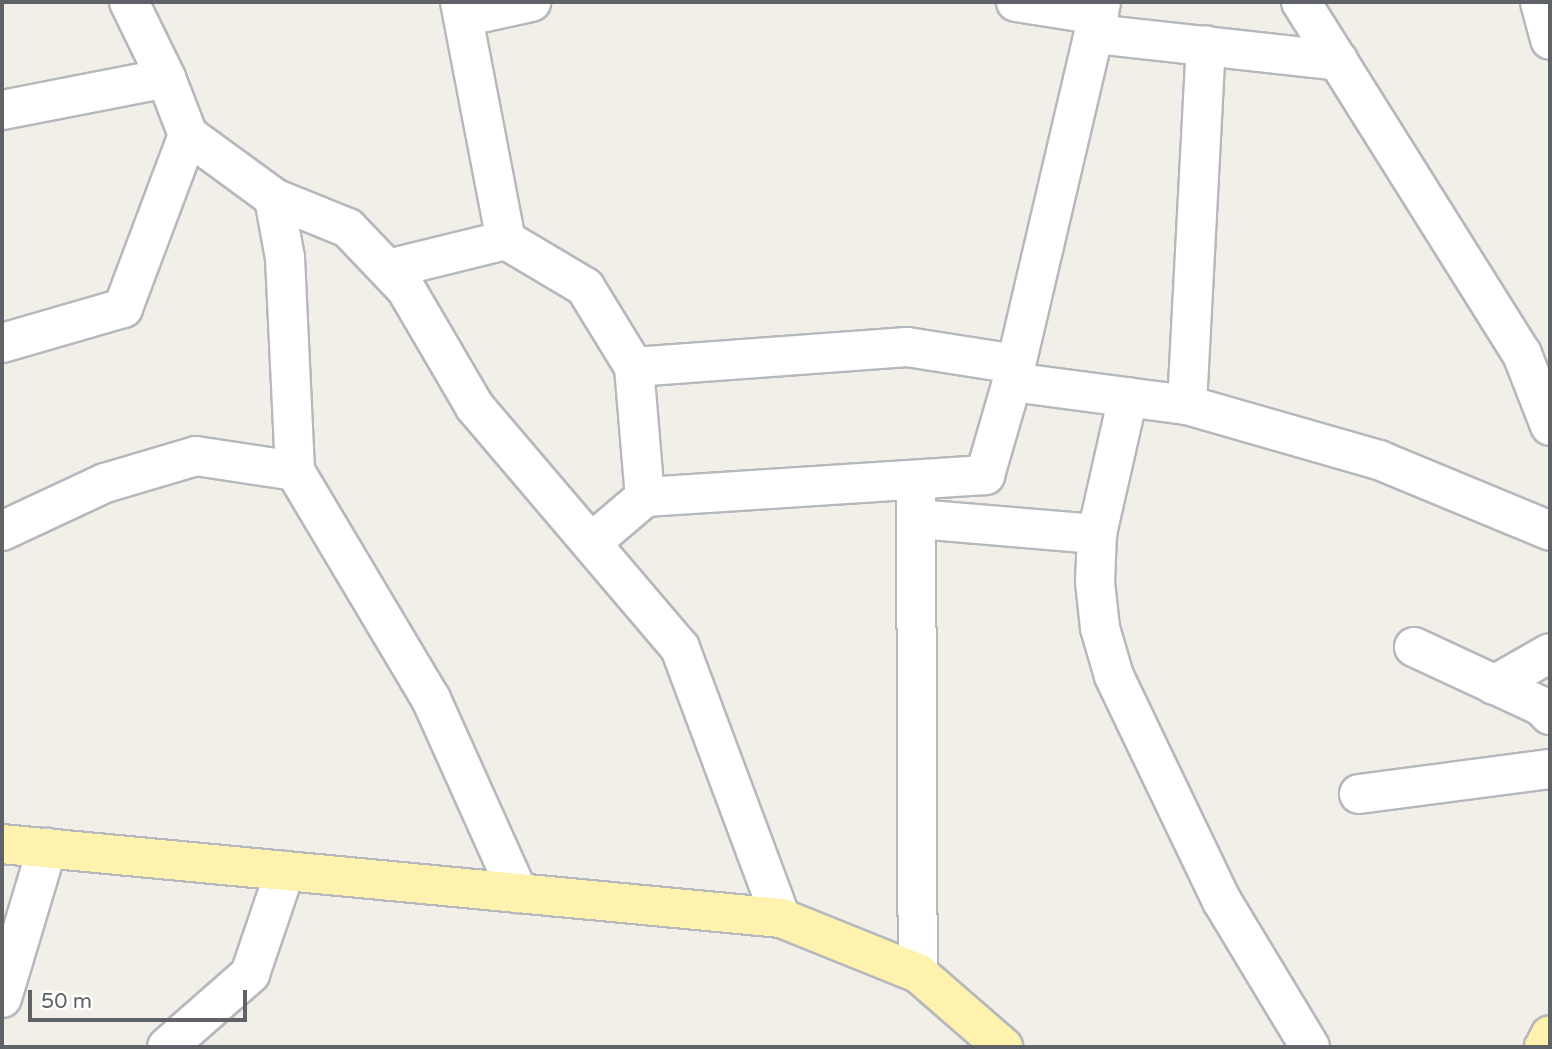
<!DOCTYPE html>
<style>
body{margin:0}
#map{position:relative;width:1552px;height:1049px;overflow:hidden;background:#f1efe8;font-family:"Varela Round",sans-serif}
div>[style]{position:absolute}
.roads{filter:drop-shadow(2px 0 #b5b8bc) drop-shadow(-2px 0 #b5b8bc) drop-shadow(0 2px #b5b8bc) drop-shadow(0 -2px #b5b8bc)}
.minor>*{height:38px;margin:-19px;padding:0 19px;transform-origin:19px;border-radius:19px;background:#fff}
.major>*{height:38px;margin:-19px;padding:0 19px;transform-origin:19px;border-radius:19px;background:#fff2af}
span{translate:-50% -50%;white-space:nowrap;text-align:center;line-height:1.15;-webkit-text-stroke:6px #fff;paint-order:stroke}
.frame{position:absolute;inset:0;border:4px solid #5f6368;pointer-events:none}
.scale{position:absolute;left:28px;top:990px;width:219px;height:32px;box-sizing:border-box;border:4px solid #5f6368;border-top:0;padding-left:9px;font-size:21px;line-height:24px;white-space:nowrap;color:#5f6368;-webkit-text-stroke:5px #fff;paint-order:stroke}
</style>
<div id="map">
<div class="roads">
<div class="minor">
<div style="left:129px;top:2px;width:85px;rotate:64deg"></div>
<div style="left:166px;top:78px;width:61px;rotate:68.9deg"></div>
<div style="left:188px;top:135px;width:107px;rotate:36.2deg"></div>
<div style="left:274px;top:198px;width:80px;rotate:22.1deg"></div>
<div style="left:348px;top:228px;width:84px;rotate:46.4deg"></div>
<div style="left:406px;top:289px;width:137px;rotate:59.7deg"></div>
<div style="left:475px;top:407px;width:316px;rotate:49.6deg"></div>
<div style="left:680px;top:648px;width:288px;rotate:69.5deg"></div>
<div style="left:460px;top:2px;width:242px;rotate:79.1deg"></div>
<div style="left:1016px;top:2px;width:84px;rotate:8.9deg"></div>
<div style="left:1301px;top:2px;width:416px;rotate:57.9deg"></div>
<div style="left:1522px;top:354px;width:77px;rotate:68.7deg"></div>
<div style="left:1540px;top:2px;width:39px;rotate:75deg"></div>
<div style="left:463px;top:17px;width:70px;rotate:-12.4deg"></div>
<div style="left:1095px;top:34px;width:245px;rotate:6.3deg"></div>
<div style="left:2px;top:110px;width:167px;rotate:-11deg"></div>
<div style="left:274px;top:198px;width:61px;rotate:79.6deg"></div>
<div style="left:285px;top:258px;width:213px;rotate:87.3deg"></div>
<div style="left:295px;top:471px;width:265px;rotate:59.2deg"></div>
<div style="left:431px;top:699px;width:213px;rotate:65.8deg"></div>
<div style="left:388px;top:269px;width:122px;rotate:-13.8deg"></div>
<div style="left:506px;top:240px;width:92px;rotate:30.7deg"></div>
<div style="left:585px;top:287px;width:94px;rotate:58.5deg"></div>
<div style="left:634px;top:367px;width:130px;rotate:85.2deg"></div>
<div style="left:2px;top:343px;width:126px;rotate:-16.1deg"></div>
<div style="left:123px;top:308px;width:185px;rotate:-69.4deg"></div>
<div style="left:634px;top:367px;width:274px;rotate:-4.2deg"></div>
<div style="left:907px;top:347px;width:110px;rotate:8.9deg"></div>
<div style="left:1012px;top:382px;width:177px;rotate:7.5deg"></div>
<div style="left:1187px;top:405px;width:200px;rotate:16deg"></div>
<div style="left:1379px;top:460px;width:185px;rotate:22.5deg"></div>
<div style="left:1128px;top:397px;width:140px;rotate:102.8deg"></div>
<div style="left:1097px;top:534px;width:48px;rotate:92.4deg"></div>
<div style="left:1095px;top:582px;width:46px;rotate:83.8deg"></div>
<div style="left:1100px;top:628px;width:50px;rotate:73.7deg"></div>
<div style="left:1114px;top:676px;width:250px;rotate:64.4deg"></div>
<div style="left:1222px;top:901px;width:170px;rotate:58.9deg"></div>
<div style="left:1187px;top:405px;width:360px;rotate:-87deg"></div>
<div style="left:916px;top:480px;width:493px;rotate:89.8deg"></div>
<div style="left:917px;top:519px;width:181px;rotate:4.8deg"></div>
<div style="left:2px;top:531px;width:114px;rotate:-25deg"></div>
<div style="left:105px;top:483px;width:95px;rotate:-16.5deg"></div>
<div style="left:196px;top:456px;width:100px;rotate:8.6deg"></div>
<div style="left:591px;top:543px;width:71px;rotate:-40.4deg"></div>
<div style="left:645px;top:497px;width:341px;rotate:-3.7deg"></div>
<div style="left:985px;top:475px;width:97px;rotate:-73.8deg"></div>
<div style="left:1012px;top:382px;width:390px;rotate:-76.8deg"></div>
<div style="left:1414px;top:647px;width:140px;rotate:24.9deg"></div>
<div style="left:1541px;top:706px;width:13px;rotate:45deg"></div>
<div style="left:1494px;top:685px;width:64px;rotate:-29.7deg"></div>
<div style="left:1359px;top:794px;width:193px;rotate:-7.5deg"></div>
<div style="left:2px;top:998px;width:157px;rotate:-73.3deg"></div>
<div style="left:167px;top:1047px;width:111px;rotate:-41.3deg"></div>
<div style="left:250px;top:974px;width:109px;rotate:-71.2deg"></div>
</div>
<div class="major">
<div style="left:2px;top:844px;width:783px;rotate:5.43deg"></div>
<div style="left:781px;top:918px;width:148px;rotate:21.9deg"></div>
<div style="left:918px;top:973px;width:113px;rotate:41deg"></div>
<div style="left:1544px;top:1047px;width:13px;rotate:-63deg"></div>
</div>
</div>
<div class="frame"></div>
<div class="scale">50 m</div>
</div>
